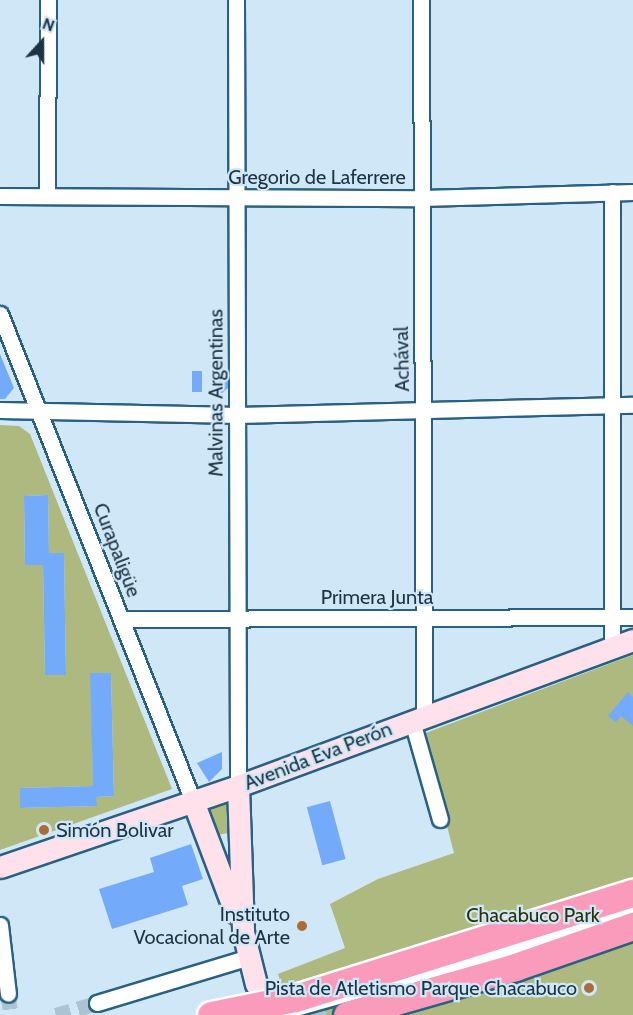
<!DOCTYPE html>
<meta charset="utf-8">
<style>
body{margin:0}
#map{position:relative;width:633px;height:1015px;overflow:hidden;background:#d0e7f7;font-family:Cabin,sans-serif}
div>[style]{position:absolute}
.green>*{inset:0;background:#adb97e}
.building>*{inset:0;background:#73aaf9;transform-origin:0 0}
.street-tunnel>*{height:15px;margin-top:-7.5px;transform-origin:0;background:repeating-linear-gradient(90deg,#acc3d3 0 15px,transparent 0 23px)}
.roads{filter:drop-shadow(2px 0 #286183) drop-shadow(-2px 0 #286183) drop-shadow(0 2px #286183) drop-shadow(0 -2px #286183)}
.lane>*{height:8px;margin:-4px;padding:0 4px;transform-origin:4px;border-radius:4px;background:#fff}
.street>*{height:15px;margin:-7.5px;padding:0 7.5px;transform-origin:7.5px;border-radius:7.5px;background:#fff}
.secondary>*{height:21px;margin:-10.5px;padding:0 10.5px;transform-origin:10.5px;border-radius:10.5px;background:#fee1eb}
.highway>*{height:27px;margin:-13.5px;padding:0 13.5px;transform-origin:13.5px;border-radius:13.5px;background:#fa9bbc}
.bridges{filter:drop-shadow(2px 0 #fff) drop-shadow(-2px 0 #fff) drop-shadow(0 2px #fff) drop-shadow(0 -2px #fff)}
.highway-bridge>*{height:27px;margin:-13.5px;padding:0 13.5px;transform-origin:13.5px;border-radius:13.5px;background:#fa9bbc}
.dots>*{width:16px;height:16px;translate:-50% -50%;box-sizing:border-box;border:3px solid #d0e7f7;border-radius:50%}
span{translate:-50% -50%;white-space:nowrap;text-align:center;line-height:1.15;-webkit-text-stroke:4.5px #d0e7f7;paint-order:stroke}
.street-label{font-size:20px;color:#1b3342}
.poi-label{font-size:20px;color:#1b3342}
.left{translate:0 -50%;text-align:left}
.right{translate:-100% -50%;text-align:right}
.park-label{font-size:20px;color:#2b3105}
.north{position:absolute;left:12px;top:12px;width:60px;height:60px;-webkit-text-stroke:4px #d0e7f7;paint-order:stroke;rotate:21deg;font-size:16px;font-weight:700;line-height:24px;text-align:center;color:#1b3342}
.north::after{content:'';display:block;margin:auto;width:21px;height:27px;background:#1b3342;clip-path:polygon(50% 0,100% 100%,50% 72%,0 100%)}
</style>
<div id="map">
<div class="green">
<div style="clip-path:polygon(evenodd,0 425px,19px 426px,30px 434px,172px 789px,0 850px,0 425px,48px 495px,49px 553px,64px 553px,66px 675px,45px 675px,43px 565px,25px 565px,24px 496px,48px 495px,0 425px,91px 673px,111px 673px,114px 796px,96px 797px,96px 806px,20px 808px,20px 788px,93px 786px,91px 673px)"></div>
<div style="clip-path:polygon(633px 655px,633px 1015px,290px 1015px,278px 974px,345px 948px,330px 904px,378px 879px,454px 853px,423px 734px)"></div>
<div style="clip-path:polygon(227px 803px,228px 833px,217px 835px,209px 807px)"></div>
</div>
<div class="building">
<div style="clip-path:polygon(0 354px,14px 388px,5px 399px,0 399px)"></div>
<div style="clip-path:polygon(215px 369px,228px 370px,228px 388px,222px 393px,215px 393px)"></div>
<div style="left:192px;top:371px;width:10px;height:21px"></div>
<div style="clip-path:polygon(48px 495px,49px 553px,64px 553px,66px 675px,45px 675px,43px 565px,25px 565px,24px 496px)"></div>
<div style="clip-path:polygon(90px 673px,111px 673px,114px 796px,96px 797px,97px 806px,20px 808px,20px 788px,93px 786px)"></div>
<div style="clip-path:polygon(628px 692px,633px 697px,633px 726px,621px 716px,616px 722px,608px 716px)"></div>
<div style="clip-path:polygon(222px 752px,222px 769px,209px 782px,197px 763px)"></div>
<div style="left:330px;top:801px;width:60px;height:24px;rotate:75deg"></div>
<div style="clip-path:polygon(191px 844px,203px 879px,182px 886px,188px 905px,112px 929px,99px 889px,154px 872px,150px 858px)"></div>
</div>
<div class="street-tunnel">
<div style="left:8px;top:994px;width:21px;rotate:82deg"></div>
<div style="left:56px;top:1015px;width:43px;rotate:-16.3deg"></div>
<div style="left:311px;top:1015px;width:45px;rotate:-16.8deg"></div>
</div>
<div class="roads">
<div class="lane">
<div style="left:286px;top:1015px;width:233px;rotate:-15.7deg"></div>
<div style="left:510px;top:952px;width:130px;rotate:-19.3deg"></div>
</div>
<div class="street">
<div style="left:236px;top:0;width:786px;rotate:89.85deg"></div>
<div style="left:421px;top:0;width:717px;rotate:89.76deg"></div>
<div style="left:612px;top:192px;width:455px;rotate:90deg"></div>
<div style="left:0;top:196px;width:421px;rotate:0.3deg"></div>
<div style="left:421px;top:198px;width:212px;rotate:-1.6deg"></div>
<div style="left:47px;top:196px;width:196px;rotate:-89.7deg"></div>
<div style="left:0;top:314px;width:524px;rotate:68.38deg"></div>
<div style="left:0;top:410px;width:238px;rotate:1.2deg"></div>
<div style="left:238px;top:415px;width:395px;rotate:-1.5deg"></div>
<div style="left:121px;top:619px;width:512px;rotate:-0.22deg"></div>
<div style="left:412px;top:721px;width:102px;rotate:74.1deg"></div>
<div style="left:0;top:925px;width:69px;rotate:83.4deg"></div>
<div style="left:97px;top:1003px;width:159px;rotate:-16.8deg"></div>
</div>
<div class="secondary">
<div style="left:238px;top:786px;width:146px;rotate:88deg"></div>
<div style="left:243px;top:932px;width:54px;rotate:76deg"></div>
<div style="left:193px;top:801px;width:119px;rotate:69.3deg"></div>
<div style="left:0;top:867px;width:251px;rotate:-18.8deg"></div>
<div style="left:238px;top:786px;width:421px;rotate:-20.3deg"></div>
</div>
<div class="highway">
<div style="left:347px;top:1015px;width:175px;rotate:-15.9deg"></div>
<div style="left:515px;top:967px;width:125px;rotate:-19.2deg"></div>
</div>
</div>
<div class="bridges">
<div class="highway-bridge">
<div style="left:211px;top:1015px;width:86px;rotate:-11.4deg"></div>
<div style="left:295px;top:998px;width:354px;rotate:-17.3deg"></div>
</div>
</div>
<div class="dots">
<div style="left:44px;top:830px;background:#ad6c37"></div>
<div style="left:302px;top:926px;background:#ad6c37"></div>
<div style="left:589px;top:988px;background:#ad6c37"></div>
</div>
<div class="street-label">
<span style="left:317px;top:177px">Gregorio de Laferrere</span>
<span style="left:402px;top:359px;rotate:-91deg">Achával</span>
<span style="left:216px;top:393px;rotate:-90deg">Malvinas Argentinas</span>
<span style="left:117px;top:550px;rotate:69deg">Curapaligüe</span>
<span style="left:377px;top:597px">Primera Junta</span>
<span style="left:318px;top:756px;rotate:-21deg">Avenida Eva Perón</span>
</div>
<div class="poi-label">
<span class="left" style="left:56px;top:830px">Simón Bolivar</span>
<span class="right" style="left:290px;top:926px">Instituto<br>Vocacional de Arte</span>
<span class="right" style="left:577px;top:988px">Pista de Atletismo Parque Chacabuco</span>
</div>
<div class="park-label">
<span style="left:533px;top:915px">Chacabuco Park</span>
</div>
<div class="north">N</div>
</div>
